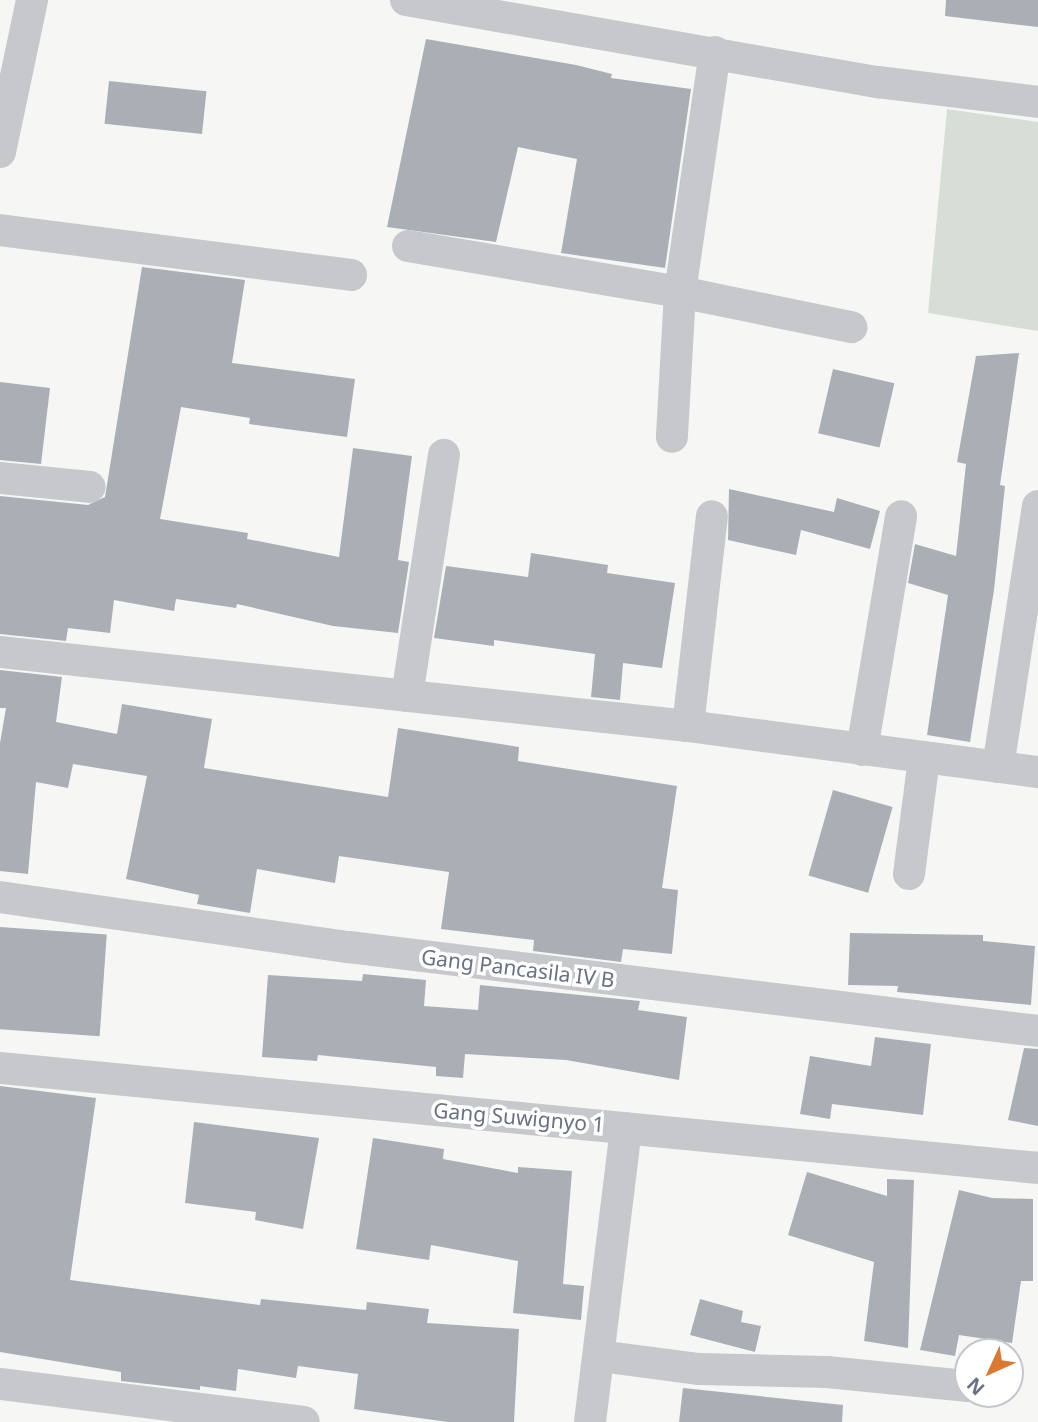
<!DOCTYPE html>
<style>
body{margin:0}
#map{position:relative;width:1038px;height:1422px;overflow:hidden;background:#f6f7f4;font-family:"Noto Sans",sans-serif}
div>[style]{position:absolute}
.green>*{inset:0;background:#d7ded5}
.building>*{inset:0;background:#aaafb6;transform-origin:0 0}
.minor>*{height:32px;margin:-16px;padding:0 16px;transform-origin:16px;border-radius:16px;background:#c6c8cc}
span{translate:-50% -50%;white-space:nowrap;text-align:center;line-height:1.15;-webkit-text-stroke:7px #fff;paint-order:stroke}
.street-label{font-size:21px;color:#687283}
.north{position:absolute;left:954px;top:1338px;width:70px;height:70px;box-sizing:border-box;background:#fff;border:2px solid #c3c7cd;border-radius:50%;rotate:225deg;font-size:19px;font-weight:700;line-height:28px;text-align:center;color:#687283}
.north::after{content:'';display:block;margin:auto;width:24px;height:32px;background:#d97932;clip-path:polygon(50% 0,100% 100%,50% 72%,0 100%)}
</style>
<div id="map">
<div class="green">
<div style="clip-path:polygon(947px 109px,1038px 122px,1038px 331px,928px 313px)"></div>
</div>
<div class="building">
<div style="clip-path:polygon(946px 0,1038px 0,1038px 27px,945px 16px)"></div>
<div style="clip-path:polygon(426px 39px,576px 65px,612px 74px,611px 78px,691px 89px,665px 268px,561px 253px,577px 159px,518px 147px,496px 242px,387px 227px)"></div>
<div style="left:109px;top:81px;width:98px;height:43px;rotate:6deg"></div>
<div style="clip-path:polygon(142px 267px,245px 280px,232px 363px,355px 379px,347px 437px,249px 424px,250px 418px,181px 407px,160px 519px,248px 533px,247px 539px,339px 557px,353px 448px,412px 456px,398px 560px,409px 562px,398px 633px,333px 626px,237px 604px,236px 608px,176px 599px,174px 611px,114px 600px,110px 633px,68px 628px,66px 641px,0 634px,0 496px,88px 505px,105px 497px)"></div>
<div style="clip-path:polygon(1019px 353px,1000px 485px,1005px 486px,994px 590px,970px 742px,927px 735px,948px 595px,908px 583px,915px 544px,956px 556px,966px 464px,957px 462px,976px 356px)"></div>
<div style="left:833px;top:369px;width:63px;height:66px;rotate:13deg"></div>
<div style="clip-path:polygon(0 382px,50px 388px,41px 464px,0 460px)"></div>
<div style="clip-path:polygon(729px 489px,834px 512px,837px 498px,880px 511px,870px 549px,801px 530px,796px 555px,728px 540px)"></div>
<div style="clip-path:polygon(531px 553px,608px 565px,607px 573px,675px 583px,662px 668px,623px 663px,620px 700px,591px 697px,595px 654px,494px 640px,494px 646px,434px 638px,446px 566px,528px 577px)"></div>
<div style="clip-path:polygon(0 670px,62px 677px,56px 722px,117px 734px,122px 704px,212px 719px,204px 768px,388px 797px,398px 728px,519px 747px,518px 761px,677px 786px,662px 888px,678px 890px,672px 954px,623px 949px,621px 962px,533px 951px,534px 940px,441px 929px,449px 872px,339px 856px,335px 883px,257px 869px,250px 913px,197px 904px,199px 895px,126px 879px,147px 776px,73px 764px,68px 788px,36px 782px,28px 874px,0 871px,0 743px,6px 708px,0 708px)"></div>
<div style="left:833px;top:790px;width:62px;height:89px;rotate:16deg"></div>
<div style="left:0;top:927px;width:107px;height:102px;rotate:4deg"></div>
<div style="clip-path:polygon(850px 933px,983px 935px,983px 941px,1035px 946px,1031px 1005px,897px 992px,898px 986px,848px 985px)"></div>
<div style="clip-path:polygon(363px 974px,426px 980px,424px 1006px,478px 1010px,480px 985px,640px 1001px,638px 1010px,687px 1017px,679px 1080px,566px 1060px,465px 1054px,463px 1078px,436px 1076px,436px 1067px,318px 1055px,317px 1061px,262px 1057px,268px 975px,362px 981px)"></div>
<div style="clip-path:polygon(875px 1037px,931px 1044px,923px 1115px,832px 1104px,830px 1119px,800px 1114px,810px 1056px,871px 1066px)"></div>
<div style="clip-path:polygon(1024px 1048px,1038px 1049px,1038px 1126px,1008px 1120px)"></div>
<div style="clip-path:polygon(0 1086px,96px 1098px,70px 1280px,260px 1305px,261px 1299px,366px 1310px,367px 1302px,429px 1309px,427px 1323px,519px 1329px,514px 1422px,448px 1422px,354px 1409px,358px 1374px,298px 1366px,296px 1378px,238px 1369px,236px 1391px,200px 1386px,200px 1390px,121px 1381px,121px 1372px,0 1352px)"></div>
<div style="clip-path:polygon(194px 1122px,319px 1138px,303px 1229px,255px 1220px,256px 1212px,185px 1203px)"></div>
<div style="clip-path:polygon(373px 1138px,444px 1149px,443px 1159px,518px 1173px,518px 1167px,572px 1171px,563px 1284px,584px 1286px,581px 1320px,513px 1313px,518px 1261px,431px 1245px,429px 1260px,356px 1249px)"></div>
<div style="clip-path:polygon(807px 1172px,887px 1196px,887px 1179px,914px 1180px,908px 1348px,864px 1341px,874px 1262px,788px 1235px)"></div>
<div style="clip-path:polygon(959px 1190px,992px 1198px,1033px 1199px,1033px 1281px,1021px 1281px,1012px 1343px,959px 1335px,955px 1356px,920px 1350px)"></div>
<div style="clip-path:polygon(700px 1299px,743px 1311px,741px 1322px,761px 1326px,755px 1352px,690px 1335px)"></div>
<div style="clip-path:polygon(683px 1388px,843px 1405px,842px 1422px,679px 1422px)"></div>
</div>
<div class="minor">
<div style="left:406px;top:0;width:479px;rotate:9.9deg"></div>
<div style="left:878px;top:82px;width:161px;rotate:7.1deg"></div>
<div style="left:715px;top:52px;width:243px;rotate:98.3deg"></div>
<div style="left:680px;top:292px;width:175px;rotate:11.6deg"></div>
<div style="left:0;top:152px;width:155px;rotate:-78.1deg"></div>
<div style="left:0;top:230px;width:354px;rotate:7.3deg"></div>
<div style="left:408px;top:246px;width:276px;rotate:9.6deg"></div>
<div style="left:680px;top:292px;width:145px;rotate:93.2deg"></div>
<div style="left:0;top:478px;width:90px;rotate:5.7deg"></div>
<div style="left:0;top:652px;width:692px;rotate:6.14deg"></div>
<div style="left:688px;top:726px;width:353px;rotate:7.5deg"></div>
<div style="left:407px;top:696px;width:244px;rotate:-81.3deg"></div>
<div style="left:688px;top:726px;width:211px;rotate:-83.5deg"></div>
<div style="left:862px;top:750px;width:237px;rotate:-80.5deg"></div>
<div style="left:998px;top:767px;width:264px;rotate:-81.3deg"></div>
<div style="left:909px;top:874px;width:116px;rotate:-82.6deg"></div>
<div style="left:0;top:897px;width:353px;rotate:8.2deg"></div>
<div style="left:349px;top:947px;width:694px;rotate:6.95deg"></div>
<div style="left:0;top:1068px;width:1043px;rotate:5.5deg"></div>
<div style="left:600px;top:1356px;width:100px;rotate:7.5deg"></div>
<div style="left:699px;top:1369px;width:128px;rotate:1.3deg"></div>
<div style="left:827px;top:1372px;width:142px;rotate:5.7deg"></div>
<div style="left:0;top:1384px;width:306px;rotate:7.1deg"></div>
<div style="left:590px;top:1422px;width:296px;rotate:-83deg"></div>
</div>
<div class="street-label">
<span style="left:518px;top:968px;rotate:7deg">Gang Pancasila IV B</span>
<span style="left:519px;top:1117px;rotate:5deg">Gang Suwignyo 1</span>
</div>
<div class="north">N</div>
</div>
